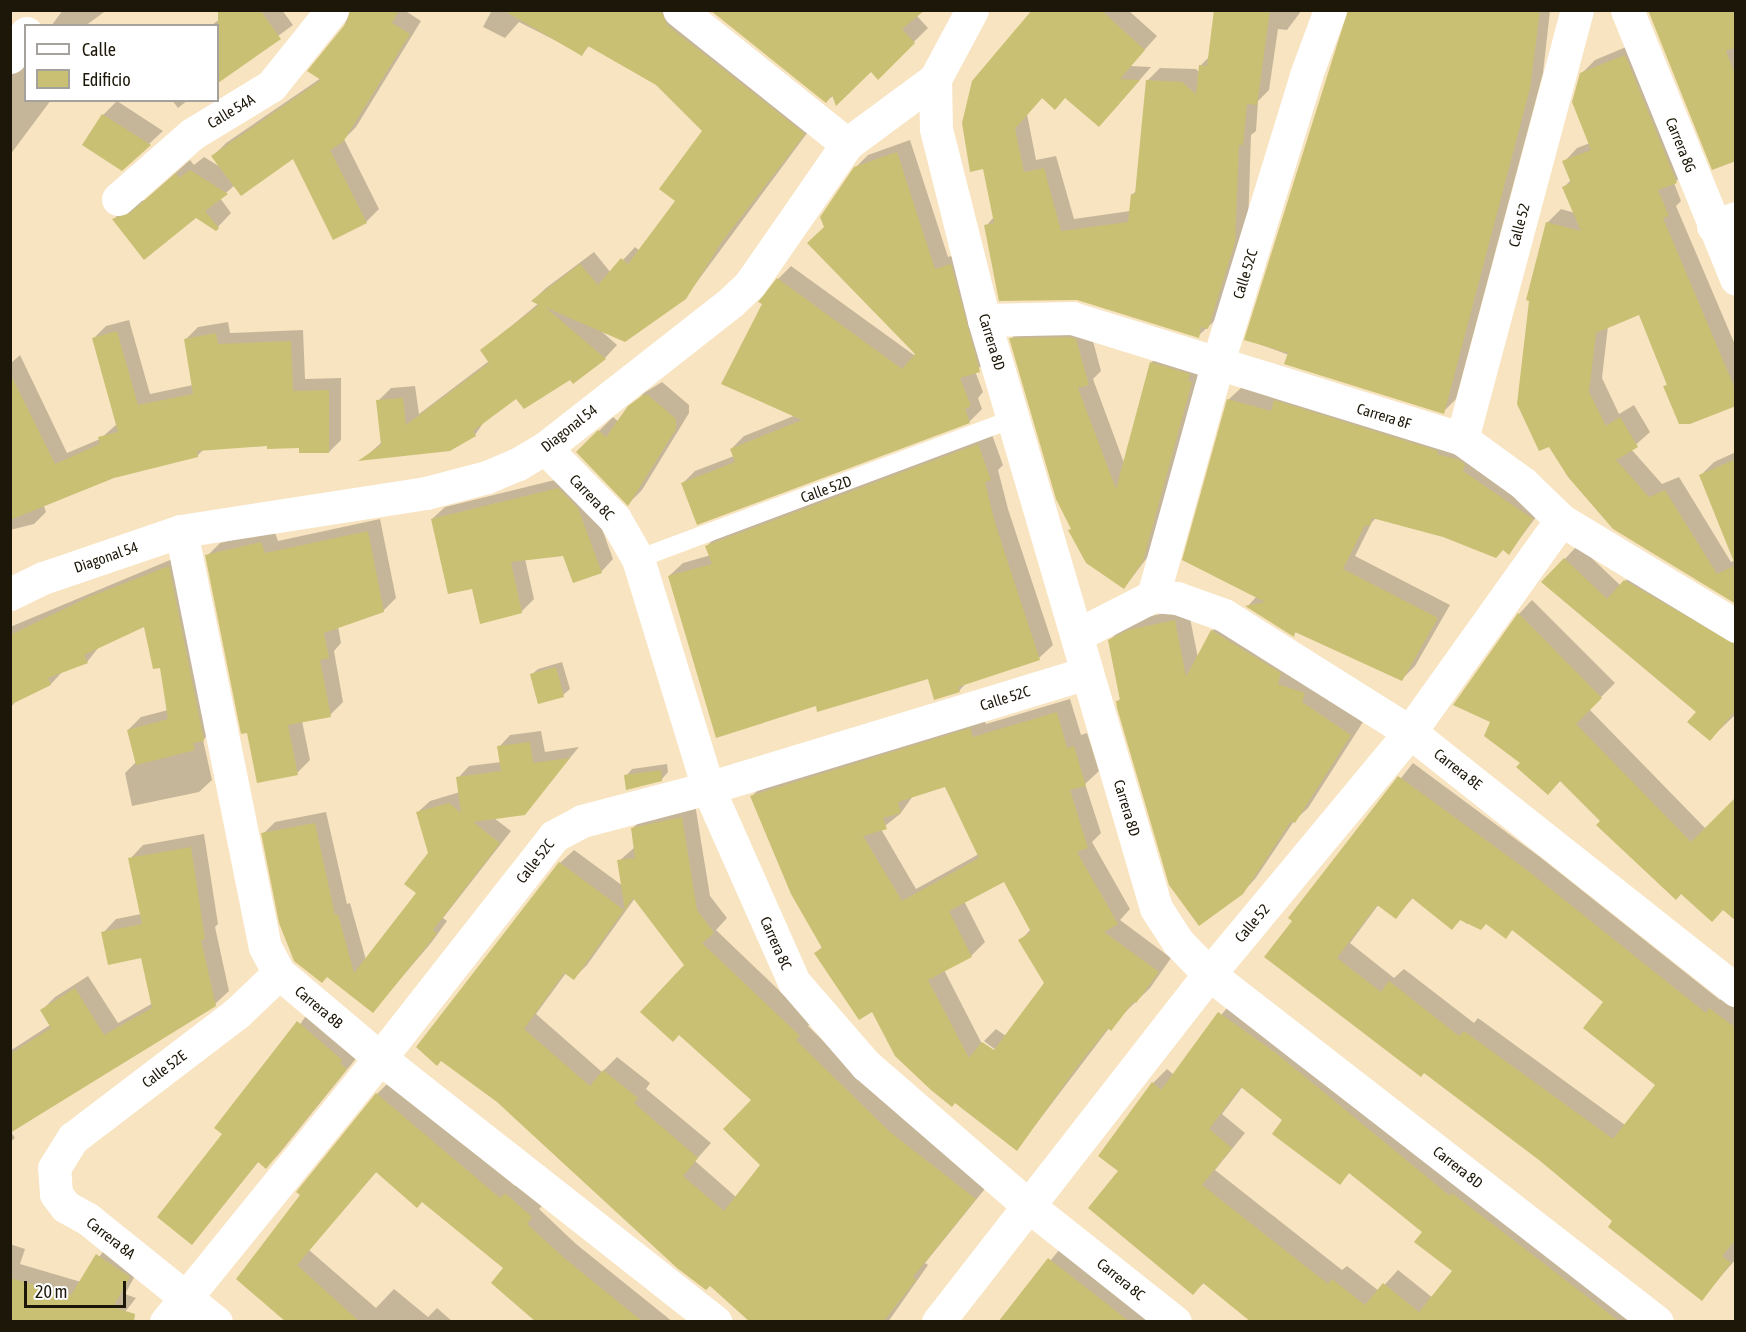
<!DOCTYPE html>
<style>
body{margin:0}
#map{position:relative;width:1746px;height:1332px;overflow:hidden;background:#f8e4c0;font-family:"Asap Condensed",sans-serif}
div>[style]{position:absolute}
.shadow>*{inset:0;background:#0003}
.building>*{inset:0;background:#c9c073;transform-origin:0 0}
.lane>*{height:18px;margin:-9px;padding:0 9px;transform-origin:9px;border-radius:9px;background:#fff}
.street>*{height:33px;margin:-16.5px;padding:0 16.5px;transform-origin:16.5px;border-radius:16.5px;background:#fff}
.secondary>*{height:33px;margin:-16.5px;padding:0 16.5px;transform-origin:16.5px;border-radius:16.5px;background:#fff}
span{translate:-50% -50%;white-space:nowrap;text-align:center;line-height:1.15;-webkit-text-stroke:4.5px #fff;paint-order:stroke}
.street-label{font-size:15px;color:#1d1709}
.frame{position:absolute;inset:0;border:12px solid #1d1709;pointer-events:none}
.legend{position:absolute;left:24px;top:24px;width:195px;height:78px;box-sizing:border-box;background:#fff;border:2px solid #a5a29d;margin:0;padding:8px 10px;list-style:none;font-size:18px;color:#1d1709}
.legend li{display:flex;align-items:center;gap:12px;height:30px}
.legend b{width:30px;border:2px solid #a5a29d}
.scale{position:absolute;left:24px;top:1281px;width:102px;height:27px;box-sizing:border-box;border:3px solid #1d1709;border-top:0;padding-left:8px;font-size:18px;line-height:21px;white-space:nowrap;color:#1d1709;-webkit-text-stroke:4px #fff;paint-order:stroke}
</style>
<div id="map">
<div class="shadow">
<div style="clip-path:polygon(63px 10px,107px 10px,85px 26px,51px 26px)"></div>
<div style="clip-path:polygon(225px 10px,282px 10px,293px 25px,218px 80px,218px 26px,211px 26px,227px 13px)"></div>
<div style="clip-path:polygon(351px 10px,404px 10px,421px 21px,356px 127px,344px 139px,379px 209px,366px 222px,293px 157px,235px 185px,220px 198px,231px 213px,216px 229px,196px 216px,114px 219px,128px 205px,145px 200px,190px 160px,194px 165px,204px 157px,222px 168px,213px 156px,226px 143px,321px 78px)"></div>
<div style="clip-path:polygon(492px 10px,661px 10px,725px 47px,816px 121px,685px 298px,600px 330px,617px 345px,605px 358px,570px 378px,516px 397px,486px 419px,475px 435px,362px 460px,382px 442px,378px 401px,391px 388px,415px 386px,419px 414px,489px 361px,481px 351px,539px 303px,533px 300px,546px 288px,594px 252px,611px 273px,635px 247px,640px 251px,677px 201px,704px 131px,656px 84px,590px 45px,582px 54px,519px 22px,505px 38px,483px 27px)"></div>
<div style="clip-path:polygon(712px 10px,917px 16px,928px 28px,878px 77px,871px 70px,826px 101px)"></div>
<div style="clip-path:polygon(1036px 10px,1128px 10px,1157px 36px,1130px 66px,1151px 67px,1111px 113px,1066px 97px,1043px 97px,1027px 114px,1036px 160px,1056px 156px,1074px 219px,1130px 211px,1132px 195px,1137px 190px,1147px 81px,1160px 68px,1196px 69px,1200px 73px,1200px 66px,1210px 56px,1216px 10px,1302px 10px,1287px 30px,1278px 29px,1269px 90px,1258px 101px,1256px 131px,1251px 135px,1248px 227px,1221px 315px,1198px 336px,986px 226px,994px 217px)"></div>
<div style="clip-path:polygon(1349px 10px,1556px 10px,1550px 11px,1543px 73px,1456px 399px,1443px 412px,1246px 339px)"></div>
<div style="clip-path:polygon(1651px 10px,1736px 10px,1736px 159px)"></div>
<div style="clip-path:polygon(1638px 42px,1689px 169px,1674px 183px,1681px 201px,1676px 206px,1736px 347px,1736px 404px,1665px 387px,1668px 383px,1639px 313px,1608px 326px,1602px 378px,1619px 414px,1634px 405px,1650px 432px,1631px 449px,1662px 484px,1679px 477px,1731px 562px,1735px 560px,1701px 475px,1714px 462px,1736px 452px,1736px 602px,1614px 528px,1547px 223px,1561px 209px,1575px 213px,1564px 187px,1571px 180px,1564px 162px,1577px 148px,1590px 143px,1581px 74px,1595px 60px)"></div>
<div style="clip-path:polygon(26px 62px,26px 100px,51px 100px,10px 155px,10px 75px)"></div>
<div style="clip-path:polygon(172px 100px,188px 100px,178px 108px)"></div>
<div style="clip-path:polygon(117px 101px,163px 131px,122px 169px,103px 115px)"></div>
<div style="clip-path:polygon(910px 140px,948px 257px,963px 252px,992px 357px,975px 371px,983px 392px,978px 398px,982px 409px,969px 422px,682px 484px,695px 471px,734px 456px,731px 449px,744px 436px,796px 415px,778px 279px,791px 266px,918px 358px,825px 227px,855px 168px,868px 155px)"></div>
<div style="clip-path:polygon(129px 320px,150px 394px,193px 385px,186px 339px,198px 327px,228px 322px,230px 333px,303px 330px,305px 379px,341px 378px,341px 440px,329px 452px,269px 444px,204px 449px,197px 456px,113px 476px,44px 506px,46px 512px,34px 524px,10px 530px,10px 364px,20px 355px,67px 453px,100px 439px,117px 424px,94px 338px,106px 326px)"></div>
<div style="clip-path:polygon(1024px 325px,1089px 326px,1101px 371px,1093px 379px,1124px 463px,1151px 363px,1164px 349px,1203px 361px,1156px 546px,1124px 588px,1072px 528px,1011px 339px)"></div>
<div style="clip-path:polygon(662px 382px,689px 405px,689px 413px,642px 490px,628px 504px,578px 452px,613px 417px,619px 422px,644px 393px)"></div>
<div style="clip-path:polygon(1242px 387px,1450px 438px,1545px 505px,1509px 553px,1503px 549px,1377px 517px,1372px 522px,1355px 556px,1450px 605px,1415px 666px,1402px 679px,1297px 631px,1293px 635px,1248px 606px,1257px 596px,1228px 400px)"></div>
<div style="clip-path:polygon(991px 432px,1003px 465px,998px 470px,1008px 509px,1053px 645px,1039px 658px,967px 682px,959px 691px,929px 677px,817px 705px,669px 576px,683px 563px,711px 555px,707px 546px,720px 533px)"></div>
<div style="clip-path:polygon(571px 476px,590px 496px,613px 559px,601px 572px,564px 554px,525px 559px,534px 599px,521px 612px,474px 587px,432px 519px,445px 507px)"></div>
<div style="clip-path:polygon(380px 519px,396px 598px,383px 611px,338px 626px,341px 643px,334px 651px,343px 702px,330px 715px,302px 721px,310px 760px,297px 773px,207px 556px,220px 543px,274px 530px,278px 541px)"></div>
<div style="clip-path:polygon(1578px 545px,1621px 586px,1638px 567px,1736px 626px,1736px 714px,1710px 739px,1698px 712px,1543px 582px)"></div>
<div style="clip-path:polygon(182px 555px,216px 727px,203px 740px,212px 780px,199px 792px,132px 806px,125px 773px,137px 761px,128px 730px,141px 717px,168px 710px,161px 666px,145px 625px,99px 647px,87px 662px,63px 671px,51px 684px,18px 699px,10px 708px,10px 627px)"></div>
<div style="clip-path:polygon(1532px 600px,1615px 683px,1589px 709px,1706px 829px,1736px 919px,1602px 821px,1561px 780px,1548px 793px,1492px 721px,1519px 614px)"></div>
<div style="clip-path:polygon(1188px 608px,1198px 658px,1212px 631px,1225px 618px,1363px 722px,1308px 808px,1294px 821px,1255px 879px,1242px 893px,1118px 701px,1121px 698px,1109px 641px,1122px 628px,1142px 618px)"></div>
<div style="clip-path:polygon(562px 662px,570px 689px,563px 695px,531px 675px,538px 669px)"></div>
<div style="clip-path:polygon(evenodd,1070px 699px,1081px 735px,1087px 733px,1099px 771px,1085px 784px,1101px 833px,1092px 842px,1130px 909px,1120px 920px,1171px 958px,1150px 988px,1110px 1027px,1017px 1149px,816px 953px,823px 946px,752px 796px,765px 783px,983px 716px,986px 724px,1070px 699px,945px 785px,979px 854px,916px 889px,881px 829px,900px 814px,913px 796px,945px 785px,1070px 699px,1005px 880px,1031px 929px,1020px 941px,1046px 983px,1006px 1036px,996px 1029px,984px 1041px,1001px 1054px,982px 1044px,944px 970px,971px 956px,985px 942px,964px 901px,1005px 880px)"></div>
<div style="clip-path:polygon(541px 731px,545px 752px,579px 747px,524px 813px,494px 818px,511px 831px,443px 918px,447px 921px,431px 943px,373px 1011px,263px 834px,275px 822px,326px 812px,347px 904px,350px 903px,366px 960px,418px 892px,430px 854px,418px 812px,430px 801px,460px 792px,458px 778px,469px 766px,501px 762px,499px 747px,510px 735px)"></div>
<div style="clip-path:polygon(evenodd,1413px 763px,1540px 857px,1720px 1000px,1724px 996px,1736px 1004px,1736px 1259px,1701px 1299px,1290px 917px,1413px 763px,1413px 898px,1452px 928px,1461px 919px,1467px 924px,1486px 922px,1505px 937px,1513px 929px,1605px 1002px,1657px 1085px,1625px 1125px,1478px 1018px,1474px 1023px,1404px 969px,1394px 978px,1350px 943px,1379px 904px,1395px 917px,1413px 898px)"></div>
<div style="clip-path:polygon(667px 764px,668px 772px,662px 779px,626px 776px,632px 769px)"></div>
<div style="clip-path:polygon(evenodd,695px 804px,710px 896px,727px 918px,716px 930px,812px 1022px,808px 1026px,904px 1119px,988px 1185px,925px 1263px,928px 1265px,888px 1322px,753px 1322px,498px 1101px,560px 863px,574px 850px,623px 886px,619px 861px,635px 847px,633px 828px,646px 815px,695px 804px,635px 898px,686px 965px,753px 1100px,762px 1165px,736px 1197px,695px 1161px,711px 1143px,646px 1089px,650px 1083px,617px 1057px,602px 1072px,536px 1014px,566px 973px,574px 978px,587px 965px,635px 898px)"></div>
<div style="clip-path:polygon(204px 834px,218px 924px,215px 927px,229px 991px,215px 1004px,11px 1132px,15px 1138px,10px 1142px,10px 1051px,50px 1025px,42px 1010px,55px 997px,88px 976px,118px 1023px,153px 1003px,142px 956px,103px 933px,116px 919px,141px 914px,130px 859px,143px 845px)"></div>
<div style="clip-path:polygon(evenodd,1234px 999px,1653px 1322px,1253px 1322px,1204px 1283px,1193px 1293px,1120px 1171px,1153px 1083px,1167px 1069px,1174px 1075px,1234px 999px,1243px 1086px,1285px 1120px,1339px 1183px,1350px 1172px,1424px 1232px,1454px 1271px,1433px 1298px,1398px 1270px,1379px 1291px,1347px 1266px,1342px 1270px,1215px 1170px,1245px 1133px,1222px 1114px,1243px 1086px)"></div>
<div style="clip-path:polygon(310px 1010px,358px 1056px,278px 1155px,266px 1167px,259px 1161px,192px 1243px,224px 1134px)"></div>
<div style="clip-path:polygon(390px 1081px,515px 1186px,519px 1181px,545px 1203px,539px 1209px,576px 1244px,673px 1322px,538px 1322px,505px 1268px,423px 1200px,377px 1171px,309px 1250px,376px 1308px,394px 1289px,428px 1317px,437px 1308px,453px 1322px,311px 1322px,276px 1294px,377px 1094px)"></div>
<div style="clip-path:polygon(110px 1242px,142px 1263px,125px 1294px,136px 1298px,117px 1322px,10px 1322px,10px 1244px,25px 1249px,20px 1264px,81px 1282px)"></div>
<div style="clip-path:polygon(1064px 1244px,1159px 1322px,1000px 1322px)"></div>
</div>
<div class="building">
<div style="clip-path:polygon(218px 10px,260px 10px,281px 39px,218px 83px)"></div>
<div style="clip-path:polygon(350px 10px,399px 10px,392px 23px,410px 34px,343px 142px,330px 150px,367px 223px,333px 240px,293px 159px,241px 196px,211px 156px,321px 80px,307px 71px,347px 22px)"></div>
<div style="clip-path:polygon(503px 10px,661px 10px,667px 25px,805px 134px,721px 243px,686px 299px,625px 342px,545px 307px,606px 359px,573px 384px,570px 380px,524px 409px,516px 399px,473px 431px,476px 436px,450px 451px,358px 461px,381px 445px,376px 400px,403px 398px,406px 425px,489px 363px,480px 350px,539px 305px,531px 301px,580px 264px,598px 285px,621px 258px,628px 264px,675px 201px,659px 189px,702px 131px,656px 85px,588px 46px,582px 56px)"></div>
<div style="clip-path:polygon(710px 10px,925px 10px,902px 29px,915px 43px,878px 80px,871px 72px,836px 106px,832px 95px,826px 103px)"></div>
<div style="clip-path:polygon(1032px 10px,1101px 10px,1145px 50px,1120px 79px,1140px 80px,1099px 127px,1065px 98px,1055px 110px,1042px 98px,1015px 129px,1024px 172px,1044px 168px,1061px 231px,1128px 222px,1131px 194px,1135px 194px,1146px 80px,1182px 82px,1196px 94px,1199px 65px,1207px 66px,1214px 10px,1270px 10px,1257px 105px,1247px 104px,1243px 145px,1239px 145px,1235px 242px,1208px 329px,1201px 327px,1199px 338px,1077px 300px,999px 301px,984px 225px,994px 223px,983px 169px,970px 172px,962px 123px,972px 81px)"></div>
<div style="clip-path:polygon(1348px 10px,1540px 10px,1530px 88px,1444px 414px,1284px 364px,1288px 353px,1244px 340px)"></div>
<div style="clip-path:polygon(1648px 10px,1736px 10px,1736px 47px,1726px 51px,1736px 77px,1736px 161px,1712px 170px)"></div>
<div style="clip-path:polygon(1625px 55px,1677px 183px,1658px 190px,1669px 216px,1663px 218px,1736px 391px,1736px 406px,1690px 424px,1679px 424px,1663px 386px,1667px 385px,1639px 315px,1596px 333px,1589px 392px,1606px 426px,1620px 417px,1638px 447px,1616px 460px,1649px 497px,1665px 490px,1717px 574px,1736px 565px,1736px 604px,1613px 529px,1568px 477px,1549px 447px,1539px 451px,1517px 404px,1529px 301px,1526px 300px,1546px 222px,1581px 231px,1562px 187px,1571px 183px,1562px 161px,1591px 150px,1572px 102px,1580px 73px)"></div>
<div style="clip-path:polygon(102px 114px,151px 145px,122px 171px,82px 145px)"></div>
<div style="clip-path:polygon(897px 152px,935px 269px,951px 264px,980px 372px,960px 378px,971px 406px,965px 409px,970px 423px,697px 525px,681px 483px,735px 462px,730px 449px,802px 420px,721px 384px,762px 304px,758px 302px,777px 278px,902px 369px,915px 354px,807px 243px,824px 227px,820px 217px,854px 167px)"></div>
<div style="clip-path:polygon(190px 170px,228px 194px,205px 211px,219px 228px,216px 231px,196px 218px,144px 260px,112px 219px,130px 213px,176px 173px,179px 178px)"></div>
<div style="clip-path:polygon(117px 331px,138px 405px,193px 394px,184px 339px,216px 333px,218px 344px,291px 341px,293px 391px,329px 390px,329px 453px,299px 453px,299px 448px,267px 449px,267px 446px,197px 451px,198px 457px,114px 478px,10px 520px,10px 373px,55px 464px,100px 444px,98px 437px,118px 432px,92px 338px)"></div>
<div style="clip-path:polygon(1069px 337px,1076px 339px,1089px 385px,1078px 388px,1116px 489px,1150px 362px,1190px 374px,1188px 381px,1192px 382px,1143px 561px,1124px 589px,1086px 563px,1068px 530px,1071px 529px,1056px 499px,1009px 338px)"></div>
<div style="clip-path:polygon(643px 395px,648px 395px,676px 419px,676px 429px,628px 506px,576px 452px,598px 430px,606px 437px,628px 406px)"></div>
<div style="clip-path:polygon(1227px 399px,1271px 411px,1274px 400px,1438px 451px,1437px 454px,1459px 460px,1465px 464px,1463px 471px,1533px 519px,1509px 555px,1503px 550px,1496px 558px,1443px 537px,1372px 518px,1370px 526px,1365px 525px,1343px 569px,1438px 618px,1402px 681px,1295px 632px,1294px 637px,1245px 606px,1265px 602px,1182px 560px)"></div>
<div style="clip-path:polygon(978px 444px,991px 480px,985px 482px,995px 523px,1040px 660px,958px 687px,960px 692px,934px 700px,928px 679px,817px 712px,816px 706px,716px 738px,668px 576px,712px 564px,705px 546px)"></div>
<div style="clip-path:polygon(1736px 459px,1736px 562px,1734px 562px,1699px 475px)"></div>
<div style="clip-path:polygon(558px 488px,578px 508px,602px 573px,573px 583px,563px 556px,511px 562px,522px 613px,480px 624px,472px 589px,448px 594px,431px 519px)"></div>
<div style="clip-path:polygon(368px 531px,384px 612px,324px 633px,329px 658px,320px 660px,331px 717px,288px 725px,298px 775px,257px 783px,247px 733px,241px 734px,205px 555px,261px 542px,265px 553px)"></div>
<div style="clip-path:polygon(1564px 558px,1607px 599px,1624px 580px,1736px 645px,1736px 710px,1710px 741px,1687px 722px,1696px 712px,1541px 582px)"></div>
<div style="clip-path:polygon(169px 566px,204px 741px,193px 743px,195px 750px,136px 765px,127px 730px,168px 719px,160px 668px,153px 669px,144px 627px,84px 655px,88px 663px,48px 678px,51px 685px,10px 705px,10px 635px,89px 597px)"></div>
<div style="clip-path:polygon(1518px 613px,1602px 698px,1576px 724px,1691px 842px,1736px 797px,1736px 921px,1723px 910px,1712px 922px,1681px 894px,1676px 900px,1596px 825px,1600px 821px,1560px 781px,1548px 795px,1516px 767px,1520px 763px,1484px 736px,1490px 722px,1453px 705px)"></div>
<div style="clip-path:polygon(1175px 620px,1186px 677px,1211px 630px,1281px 673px,1278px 684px,1305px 693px,1302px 702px,1351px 735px,1295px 823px,1291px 821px,1243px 894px,1199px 926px,1169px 885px,1117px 708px,1116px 701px,1120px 700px,1108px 640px,1128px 630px)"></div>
<div style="left:556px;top:667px;width:31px;height:27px;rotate:75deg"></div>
<div style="clip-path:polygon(evenodd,1057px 712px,1067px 748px,1074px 746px,1086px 786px,1070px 790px,1088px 848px,1077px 852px,1118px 924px,1104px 932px,1159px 972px,1136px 1003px,1134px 1001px,1111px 1031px,1108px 1028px,1079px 1064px,1017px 1151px,955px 1103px,952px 1107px,931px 1090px,895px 1056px,872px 1012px,859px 1020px,814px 953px,822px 948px,791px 894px,750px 796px,970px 728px,973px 737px,1057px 712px,945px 787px,979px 858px,902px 901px,863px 836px,887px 829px,883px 818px,901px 813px,898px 802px,945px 787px,1057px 712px,1004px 882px,1031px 932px,1018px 940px,1044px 983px,994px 1050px,982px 1042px,969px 1058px,928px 980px,972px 957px,949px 911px,1004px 882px)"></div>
<div style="clip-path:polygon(530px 742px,533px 763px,570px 758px,525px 815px,473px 822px,500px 843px,433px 930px,437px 933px,419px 956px,373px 1013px,327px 977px,322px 983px,294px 961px,279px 923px,261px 833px,315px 823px,335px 915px,338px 914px,354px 973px,416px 893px,404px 884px,428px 853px,416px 812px,449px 803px,461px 813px,456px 777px,501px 771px,497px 746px)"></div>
<div style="clip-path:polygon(661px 770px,662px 781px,626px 790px,624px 775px)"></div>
<div style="clip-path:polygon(evenodd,1398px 776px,1527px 870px,1706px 1013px,1709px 1008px,1736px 1028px,1736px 1239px,1722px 1256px,1731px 1263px,1702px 1301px,1608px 1227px,1612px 1221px,1539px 1160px,1424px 1073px,1421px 1077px,1264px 957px,1292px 921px,1288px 918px,1398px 776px,1412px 898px,1452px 930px,1460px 920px,1481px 930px,1486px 924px,1506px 939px,1512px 930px,1603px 1002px,1583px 1028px,1655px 1085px,1613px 1139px,1464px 1031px,1459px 1036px,1389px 981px,1381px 992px,1337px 958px,1377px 905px,1396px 919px,1412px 898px)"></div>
<div style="clip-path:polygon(682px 817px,697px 910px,714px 933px,702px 943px,800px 1036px,796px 1040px,890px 1132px,976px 1199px,913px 1277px,916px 1280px,883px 1322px,750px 1322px,710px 1286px,706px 1290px,677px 1268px,497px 1102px,441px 1061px,437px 1066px,416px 1047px,559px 862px,624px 910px,574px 980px,564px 973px,524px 1029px,590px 1086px,603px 1070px,638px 1098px,634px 1103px,698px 1158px,683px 1176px,724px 1211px,760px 1165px,723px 1129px,751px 1100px,679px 1035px,673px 1042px,640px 1012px,684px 965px,633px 898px,625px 910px,617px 860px,635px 858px,631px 828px)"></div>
<div style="clip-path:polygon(191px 847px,205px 939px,201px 940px,216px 1006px,10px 1133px,10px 1054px,51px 1028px,40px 1010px,75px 988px,104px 1035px,152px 1008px,141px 958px,108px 965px,101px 932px,142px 924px,128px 858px)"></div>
<div style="clip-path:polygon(evenodd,1218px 1012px,1276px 1053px,1450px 1196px,1452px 1193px,1620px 1322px,1251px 1322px,1203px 1283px,1193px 1295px,1088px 1208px,1118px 1171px,1098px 1156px,1152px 1082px,1161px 1090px,1218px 1012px,1241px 1087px,1282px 1120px,1272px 1134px,1340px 1185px,1349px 1173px,1422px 1232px,1414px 1242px,1452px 1271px,1419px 1312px,1383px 1283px,1365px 1305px,1332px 1279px,1328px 1284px,1202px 1185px,1232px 1148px,1209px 1129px,1241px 1087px)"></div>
<div style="clip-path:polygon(297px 1021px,342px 1060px,340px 1063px,347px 1069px,266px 1169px,258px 1162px,192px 1245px,157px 1217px,222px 1134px,214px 1128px)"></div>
<div style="clip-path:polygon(376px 1093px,500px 1198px,505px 1193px,532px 1217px,527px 1224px,563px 1257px,643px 1322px,536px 1322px,491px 1283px,503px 1268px,422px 1202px,417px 1208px,376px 1172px,297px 1265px,360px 1322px,286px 1322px,236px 1279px,300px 1195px,296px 1192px)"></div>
<div style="clip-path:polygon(96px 1254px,130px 1277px,113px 1307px,135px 1314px,134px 1322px,10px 1322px,10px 1278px,71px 1295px)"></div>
<div style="clip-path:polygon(1048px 1258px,1130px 1322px,998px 1322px)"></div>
</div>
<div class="lane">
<div style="left:638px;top:559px;width:403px;rotate:-20.5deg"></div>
</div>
<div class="street">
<div style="left:679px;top:10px;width:215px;rotate:38.6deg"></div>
<div style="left:10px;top:57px;width:29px;rotate:-56deg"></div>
<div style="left:118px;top:199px;width:98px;rotate:-41.3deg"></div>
<div style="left:192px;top:134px;width:92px;rotate:-31.3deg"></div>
<div style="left:271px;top:86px;width:97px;rotate:-51.2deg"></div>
<div style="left:1713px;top:226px;width:24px;rotate:-19deg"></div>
<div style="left:984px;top:320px;width:88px;rotate:-1.3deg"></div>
<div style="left:1072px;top:318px;width:408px;rotate:17.2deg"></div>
<div style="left:1462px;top:439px;width:75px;rotate:35.8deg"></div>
<div style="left:1523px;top:483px;width:53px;rotate:44.2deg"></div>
<div style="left:1561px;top:520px;width:205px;rotate:31.2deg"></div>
<div style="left:1462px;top:439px;width:444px;rotate:-75deg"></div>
<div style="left:545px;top:448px;width:100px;rotate:45.4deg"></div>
<div style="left:615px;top:519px;width:46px;rotate:60.1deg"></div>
<div style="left:638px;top:559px;width:239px;rotate:73deg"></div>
<div style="left:708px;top:788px;width:212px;rotate:66.1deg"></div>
<div style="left:794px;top:982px;width:110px;rotate:49.1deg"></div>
<div style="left:866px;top:1065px;width:217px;rotate:40.9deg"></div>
<div style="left:1030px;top:1207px;width:185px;rotate:38.4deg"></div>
<div style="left:1561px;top:520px;width:260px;rotate:125.5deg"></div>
<div style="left:1410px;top:732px;width:315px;rotate:129.7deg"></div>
<div style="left:1209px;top:974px;width:567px;rotate:37.84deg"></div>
<div style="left:181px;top:531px;width:424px;rotate:78.6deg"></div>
<div style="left:265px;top:947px;width:30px;rotate:62deg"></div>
<div style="left:279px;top:973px;width:132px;rotate:40.1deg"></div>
<div style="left:380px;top:1058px;width:427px;rotate:38.2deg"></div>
<div style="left:10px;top:594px;width:37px;rotate:-26deg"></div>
<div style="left:43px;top:578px;width:146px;rotate:-18.8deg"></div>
<div style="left:181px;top:531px;width:248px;rotate:-8.8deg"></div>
<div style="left:426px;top:493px;width:63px;rotate:-14.7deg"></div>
<div style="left:487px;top:477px;width:34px;rotate:-23deg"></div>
<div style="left:518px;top:464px;width:31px;rotate:-31deg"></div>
<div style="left:545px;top:448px;width:236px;rotate:-38.1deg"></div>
<div style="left:731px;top:302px;width:26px;rotate:-43deg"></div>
<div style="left:750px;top:284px;width:170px;rotate:-55.3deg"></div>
<div style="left:847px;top:144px;width:109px;rotate:-36.5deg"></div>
<div style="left:1153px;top:596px;width:24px;rotate:5deg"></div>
<div style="left:1177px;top:598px;width:50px;rotate:19.9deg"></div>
<div style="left:1224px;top:615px;width:220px;rotate:32.2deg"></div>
<div style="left:1410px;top:732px;width:416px;rotate:38.4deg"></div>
<div style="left:1077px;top:635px;width:85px;rotate:-27.2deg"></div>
<div style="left:1153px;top:596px;width:240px;rotate:-74.5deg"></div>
<div style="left:1217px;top:365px;width:303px;rotate:-72.9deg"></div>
<div style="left:1306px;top:75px;width:69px;rotate:-69.7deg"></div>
<div style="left:166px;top:1322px;width:340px;rotate:-51deg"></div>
<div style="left:380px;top:1058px;width:282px;rotate:-51.9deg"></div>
<div style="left:554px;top:836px;width:32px;rotate:-28deg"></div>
<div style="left:582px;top:821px;width:130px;rotate:-14.7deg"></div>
<div style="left:708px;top:788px;width:396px;rotate:-16.9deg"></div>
<div style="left:216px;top:1322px;width:164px;rotate:-141.2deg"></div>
<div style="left:88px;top:1219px;width:25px;rotate:-151deg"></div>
<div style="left:66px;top:1207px;width:16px;rotate:-128deg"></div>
<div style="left:56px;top:1194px;width:26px;rotate:-94deg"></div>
<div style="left:54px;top:1168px;width:36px;rotate:-58deg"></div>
<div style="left:73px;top:1138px;width:206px;rotate:-37.3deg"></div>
<div style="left:237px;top:1013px;width:58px;rotate:-43.6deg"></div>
</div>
<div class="secondary">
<div style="left:1627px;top:10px;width:290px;rotate:67.9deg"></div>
<div style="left:938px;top:1322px;width:441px;rotate:-52.1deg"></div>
<div style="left:1209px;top:974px;width:45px;rotate:-134.1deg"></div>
<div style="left:1178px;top:942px;width:40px;rotate:-122.9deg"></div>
<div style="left:1156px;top:908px;width:613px;rotate:-106.31deg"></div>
<div style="left:984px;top:320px;width:197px;rotate:-104.1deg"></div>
<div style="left:936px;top:129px;width:50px;rotate:-91.1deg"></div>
<div style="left:935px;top:79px;width:78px;rotate:-61.8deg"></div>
</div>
<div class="street-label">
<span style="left:231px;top:111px;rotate:-31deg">Calle 54A</span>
<span style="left:1681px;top:145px;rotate:68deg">Carrera 8G</span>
<span style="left:1519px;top:225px;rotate:-75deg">Calle 52</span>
<span style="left:1245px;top:274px;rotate:-73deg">Calle 52C</span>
<span style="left:992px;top:342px;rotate:73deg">Carrera 8D</span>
<span style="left:1384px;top:416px;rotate:17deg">Carrera 8F</span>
<span style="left:569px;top:428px;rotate:-38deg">Diagonal 54</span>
<span style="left:826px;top:489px;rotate:-20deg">Calle 52D</span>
<span style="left:592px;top:497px;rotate:46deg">Carrera 8C</span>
<span style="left:106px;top:557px;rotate:-19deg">Diagonal 54</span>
<span style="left:1005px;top:698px;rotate:-17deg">Calle 52C</span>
<span style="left:1458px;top:769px;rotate:38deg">Carrera 8E</span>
<span style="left:1127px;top:808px;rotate:73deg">Carrera 8D</span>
<span style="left:535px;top:861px;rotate:-52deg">Calle 52C</span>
<span style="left:1252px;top:923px;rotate:-50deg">Calle 52</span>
<span style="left:776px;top:943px;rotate:66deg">Carrera 8C</span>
<span style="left:319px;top:1007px;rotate:40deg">Carrera 8B</span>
<span style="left:164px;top:1069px;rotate:-37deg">Calle 52E</span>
<span style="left:1458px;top:1167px;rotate:38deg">Carrera 8D</span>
<span style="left:111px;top:1238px;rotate:38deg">Carrera 8A</span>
<span style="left:1121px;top:1279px;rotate:39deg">Carrera 8C</span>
</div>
<div class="frame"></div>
<ul class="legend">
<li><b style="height:8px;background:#fff"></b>Calle</li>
<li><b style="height:16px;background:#c9c073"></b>Edificio</li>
</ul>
<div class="scale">20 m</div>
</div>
